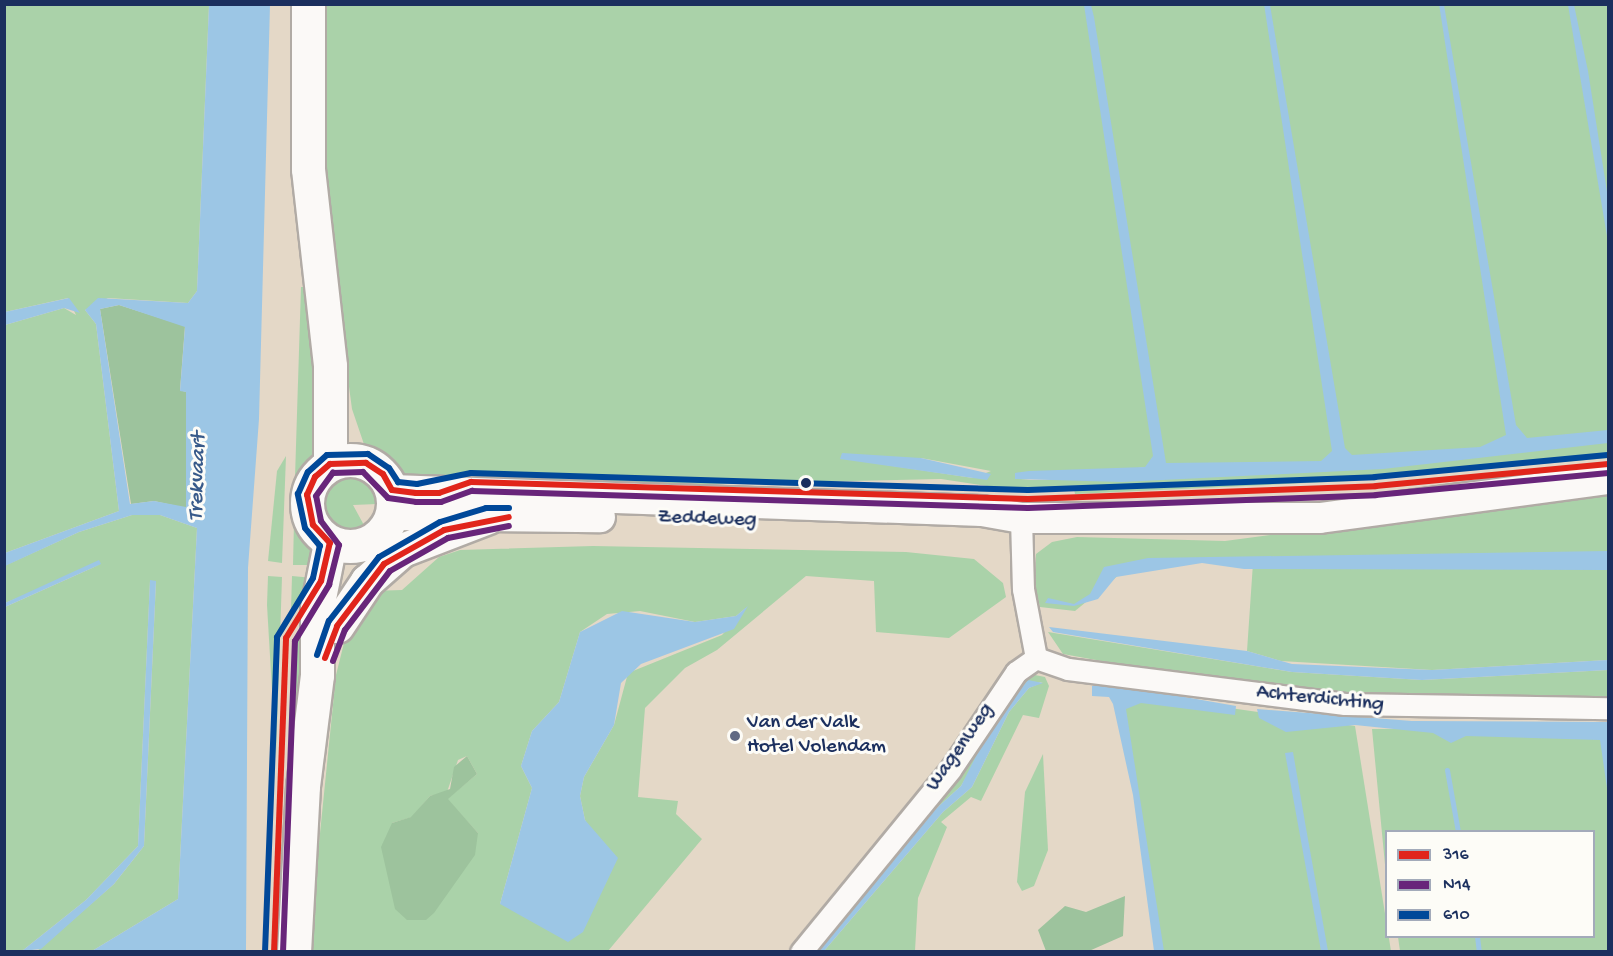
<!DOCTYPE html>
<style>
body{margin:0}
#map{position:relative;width:1613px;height:956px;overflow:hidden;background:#e4d8c7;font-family:"Gochi Hand",sans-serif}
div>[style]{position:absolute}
.green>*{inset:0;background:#aad2a9}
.forest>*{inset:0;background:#9dc39d}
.water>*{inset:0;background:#9cc6e5}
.stream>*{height:5px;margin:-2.5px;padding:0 2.5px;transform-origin:2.5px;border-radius:2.5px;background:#9cc6e5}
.roads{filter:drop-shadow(2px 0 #b1aba5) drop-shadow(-2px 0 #b1aba5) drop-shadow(0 2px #b1aba5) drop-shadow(0 -2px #b1aba5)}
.street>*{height:21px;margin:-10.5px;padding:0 10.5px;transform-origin:10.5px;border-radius:10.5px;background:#fbf9f7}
.secondary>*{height:30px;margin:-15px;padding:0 15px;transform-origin:15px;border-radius:15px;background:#fbf9f7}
.primary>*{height:33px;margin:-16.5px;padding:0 16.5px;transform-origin:16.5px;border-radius:16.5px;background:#fbf9f7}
.primary>.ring{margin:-16.5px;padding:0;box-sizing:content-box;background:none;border:33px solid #fbf9f7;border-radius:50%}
.bus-1>*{height:6px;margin:-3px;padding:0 3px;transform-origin:3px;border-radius:3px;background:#e1251b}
.bus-2>*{height:6px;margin:-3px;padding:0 3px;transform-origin:3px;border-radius:3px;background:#68257a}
.bus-3>*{height:6px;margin:-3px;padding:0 3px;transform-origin:3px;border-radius:3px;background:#004899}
.dots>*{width:16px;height:16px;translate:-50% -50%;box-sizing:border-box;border:3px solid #fdfcf7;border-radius:50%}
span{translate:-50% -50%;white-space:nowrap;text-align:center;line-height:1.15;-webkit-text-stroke:6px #fdfcf7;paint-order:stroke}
.street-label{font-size:21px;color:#1b2f5e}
.poi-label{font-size:21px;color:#1b2f5e}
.left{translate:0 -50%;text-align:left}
.water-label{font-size:22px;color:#385a8a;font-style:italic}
.frame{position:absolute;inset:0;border:6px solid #1b2f5e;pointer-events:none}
.legend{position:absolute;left:1385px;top:830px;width:210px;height:108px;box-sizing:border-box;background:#fdfcf7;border:2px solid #a3aaba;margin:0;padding:8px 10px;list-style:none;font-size:18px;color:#1b2f5e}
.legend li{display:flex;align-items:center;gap:12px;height:30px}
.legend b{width:30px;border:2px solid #a3aaba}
</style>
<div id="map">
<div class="green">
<div style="clip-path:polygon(4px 5px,209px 5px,197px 291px,188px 303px,108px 298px,85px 310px,96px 324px,119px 511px,5px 553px,5px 325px,64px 308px,76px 315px,68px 298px,5px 312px)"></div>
<div style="clip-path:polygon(evenodd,321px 5px,1608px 5px,1608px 458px,1349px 481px,1075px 494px,1074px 489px,1007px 489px,941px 479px,628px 486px,460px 477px,413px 487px,368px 456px,352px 409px,320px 169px,321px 5px,840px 458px,921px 458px,991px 471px,973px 478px,840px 458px,321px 5px,1145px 467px,1161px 480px,1021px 480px,1138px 468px,1145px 467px)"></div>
<div style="clip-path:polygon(301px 287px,307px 287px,320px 373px,318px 460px,304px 476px,295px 477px)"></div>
<div style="clip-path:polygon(286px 456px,282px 563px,268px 561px,277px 471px)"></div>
<div style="clip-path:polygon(348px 475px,366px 480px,376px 494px,377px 504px,353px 505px,365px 527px,357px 530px,334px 527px,322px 511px,328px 483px)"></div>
<div style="clip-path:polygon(1608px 490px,1608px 660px,1432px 670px,1281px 661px,1247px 651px,1253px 563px,1176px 563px,1120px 574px,1075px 611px,1040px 607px,1035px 586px,1036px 554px,1052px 542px,1077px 537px,1225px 541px)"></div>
<div style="clip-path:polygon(132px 515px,160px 515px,197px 528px,178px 899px,92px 951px,37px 951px,114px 884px,144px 846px,156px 581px,150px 581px,138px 846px,86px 900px,22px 951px,5px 951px,5px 607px,101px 564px,5px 603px,4px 566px,79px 532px)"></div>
<div style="clip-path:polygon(300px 520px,315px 544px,317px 565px,293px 565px,294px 521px)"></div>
<div style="clip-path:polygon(evenodd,593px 546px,906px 552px,974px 559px,1003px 583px,1006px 597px,949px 638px,876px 632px,874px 581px,806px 576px,717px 650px,685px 668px,645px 708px,638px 797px,678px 801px,676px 814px,702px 839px,608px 951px,308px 952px,336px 675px,344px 643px,371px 591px,402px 590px,439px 557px,460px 550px,593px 546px,747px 607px,722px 635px,628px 673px,614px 725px,584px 777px,580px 796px,585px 820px,599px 843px,500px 904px,532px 788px,521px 766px,532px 731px,559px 702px,580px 632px,607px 614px,640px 611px,695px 622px,736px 616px,747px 607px,593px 546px,467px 756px,477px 774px,447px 799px,478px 833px,392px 823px,412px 817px,430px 796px,447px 792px,458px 760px,467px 756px)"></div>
<div style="clip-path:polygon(268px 576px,282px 577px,276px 758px,267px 605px)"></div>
<div style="clip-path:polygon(292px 576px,313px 578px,295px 610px,291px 610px)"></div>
<div style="clip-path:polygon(297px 632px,309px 634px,292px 741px,289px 714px)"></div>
<div style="clip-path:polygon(1048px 632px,1292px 672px,1422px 680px,1608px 670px,1608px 700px,1272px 692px,1063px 654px)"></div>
<div style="clip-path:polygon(1030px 674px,1045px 677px,1049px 686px,1039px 718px,1023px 715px,981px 801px,971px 797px,941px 822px,947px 827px,918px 898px,915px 951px,824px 951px,943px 812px,972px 787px,1009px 712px,1029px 688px,1043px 682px,1021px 685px,961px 786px,929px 815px,815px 951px,1014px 682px)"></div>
<div style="clip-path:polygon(1118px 692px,1355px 726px,1391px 951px,1162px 951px)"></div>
<div style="clip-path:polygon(1600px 728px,1608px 786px,1608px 951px,1400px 951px,1398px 937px,1594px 936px,1594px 832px,1386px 832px,1386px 875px,1372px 729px)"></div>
<div style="clip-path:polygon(1043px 754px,1048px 850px,1034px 886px,1022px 891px,1017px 882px,1025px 792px)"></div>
</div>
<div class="forest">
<div style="clip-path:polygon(119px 305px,185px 326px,180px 390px,186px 392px,186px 508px,154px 501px,131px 504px,100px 309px)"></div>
<div style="clip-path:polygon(467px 756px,477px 774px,448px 799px,478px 833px,475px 855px,434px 913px,426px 920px,407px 920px,395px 909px,381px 847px,392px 823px,411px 817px,430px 796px,450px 789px,454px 767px)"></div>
<div style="clip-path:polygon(1125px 896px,1123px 936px,1089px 951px,1046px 951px,1038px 930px,1065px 906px,1086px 912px)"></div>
</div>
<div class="water">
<div style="clip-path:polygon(evenodd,209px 5px,270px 5px,259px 419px,248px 568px,246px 951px,92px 951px,178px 899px,197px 528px,160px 515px,132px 515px,79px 532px,5px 566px,5px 553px,119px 511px,96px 324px,85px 310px,98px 298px,188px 303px,197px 291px,209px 5px,119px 305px,185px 327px,180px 391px,186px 392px,186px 507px,154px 501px,130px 504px,100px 309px,119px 305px)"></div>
<div style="clip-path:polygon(1084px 5px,1091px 5px,1094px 17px,1166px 463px,1321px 461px,1332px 451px,1264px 4px,1270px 5px,1345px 448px,1352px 455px,1480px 447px,1506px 435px,1439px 4px,1444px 5px,1516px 425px,1527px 438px,1608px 430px,1608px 443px,1383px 469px,1122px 482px,1015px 479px,1015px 473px,1029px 471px,1145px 467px,1153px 456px)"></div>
<div style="clip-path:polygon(1568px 5px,1574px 5px,1588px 71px,1608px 198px,1608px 242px)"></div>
<div style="clip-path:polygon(69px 298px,80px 313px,64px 308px,5px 325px,5px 312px)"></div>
<div style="clip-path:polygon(842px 453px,921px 458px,991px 474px,987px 480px,840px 459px)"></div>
<div style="clip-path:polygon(1608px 551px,1608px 570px,1244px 569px,1202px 563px,1116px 577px,1098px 599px,1074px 606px,1045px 603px,1048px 598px,1074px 604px,1090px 594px,1104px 567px,1148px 558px)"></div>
<div style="clip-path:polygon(99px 560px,101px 564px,5px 607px,5px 603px)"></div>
<div style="clip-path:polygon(150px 580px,156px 581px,144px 846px,114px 884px,41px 949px,22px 951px,86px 900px,138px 846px)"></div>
<div style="clip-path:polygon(748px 606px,734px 629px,641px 664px,621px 683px,614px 725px,584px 777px,580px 796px,585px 820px,618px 858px,583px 932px,568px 942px,500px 904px,532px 788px,521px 766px,532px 731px,559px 702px,580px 632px,622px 611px,695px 622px,736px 616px)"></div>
<div style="clip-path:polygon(1049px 627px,1247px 651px,1292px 664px,1432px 670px,1608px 660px,1608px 670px,1422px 680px,1292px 672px,1053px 632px)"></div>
<div style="clip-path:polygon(1028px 680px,1043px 683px,1029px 688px,1009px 712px,972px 787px,943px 812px,824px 951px,815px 952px,929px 815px,961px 786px,991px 726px)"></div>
<div style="clip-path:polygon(1105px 683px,1236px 706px,1235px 715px,1141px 703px,1126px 709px,1164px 951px,1154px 951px,1133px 795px,1113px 704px,1109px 697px,1092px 696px,1092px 686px)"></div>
<div style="clip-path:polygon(1257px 709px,1412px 721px,1608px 722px,1608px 795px,1600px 740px,1466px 736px,1451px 743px,1433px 733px,1355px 725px,1286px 732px,1259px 718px)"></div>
<div style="clip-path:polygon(1293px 752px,1306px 828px,1328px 951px,1321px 951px,1285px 753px)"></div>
</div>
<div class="stream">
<div style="left:1447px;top:770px;width:63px;rotate:79.9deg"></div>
<div style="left:1477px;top:936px;width:16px;rotate:83deg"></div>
</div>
<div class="roads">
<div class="street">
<div style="left:1021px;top:518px;width:71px;rotate:88.4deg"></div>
<div style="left:1023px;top:589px;width:70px;rotate:79.3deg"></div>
<div style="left:1036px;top:658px;width:34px;rotate:19deg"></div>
<div style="left:1068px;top:669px;width:279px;rotate:7.2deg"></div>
<div style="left:1345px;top:704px;width:263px;rotate:0.9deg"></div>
<div style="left:801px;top:952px;width:235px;rotate:-50.7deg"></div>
<div style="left:950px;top:770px;width:118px;rotate:-56deg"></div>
<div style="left:1016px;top:672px;width:24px;rotate:-35deg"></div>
</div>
<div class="secondary">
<div style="left:392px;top:490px;width:590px;rotate:2.04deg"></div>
<div style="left:982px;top:511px;width:40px;rotate:10deg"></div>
<div style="left:1021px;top:518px;width:299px"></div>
<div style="left:1320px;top:518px;width:291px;rotate:-7.7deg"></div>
<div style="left:393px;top:515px;width:207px;rotate:0.6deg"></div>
</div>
<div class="primary">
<div style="left:308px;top:4px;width:165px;rotate:90deg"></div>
<div style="left:308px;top:169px;width:198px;rotate:83.6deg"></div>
<div style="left:330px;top:366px;width:98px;rotate:90deg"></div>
<div class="ring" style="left:307px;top:460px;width:53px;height:53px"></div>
<div style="left:337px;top:626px;width:54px;rotate:-56.3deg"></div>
<div style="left:367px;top:581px;width:47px;rotate:-41.5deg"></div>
<div style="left:402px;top:550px;width:92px;rotate:-21deg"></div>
<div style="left:294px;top:952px;width:166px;rotate:-86.9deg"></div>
<div style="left:303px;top:786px;width:112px;rotate:-82.8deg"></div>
<div style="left:317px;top:675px;width:67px;rotate:-90deg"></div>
<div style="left:317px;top:608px;width:66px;rotate:-78.7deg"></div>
</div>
</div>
<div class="bus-1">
<div style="left:325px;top:658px;width:34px;rotate:-69deg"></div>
<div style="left:337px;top:626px;width:78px;rotate:-52.8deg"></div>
<div style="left:384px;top:564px;width:69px;rotate:-29.5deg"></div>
<div style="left:444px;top:530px;width:66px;rotate:-11.3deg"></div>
<div style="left:274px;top:952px;width:314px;rotate:-87.8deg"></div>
<div style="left:286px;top:638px;width:67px;rotate:-58.4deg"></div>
<div style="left:321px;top:581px;width:39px;rotate:-77deg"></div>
<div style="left:330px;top:543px;width:25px;rotate:-133deg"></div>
<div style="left:313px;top:525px;width:31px;rotate:-101deg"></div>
<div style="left:307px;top:495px;width:20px;rotate:-66deg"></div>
<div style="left:315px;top:477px;width:20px;rotate:-41deg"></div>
<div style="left:330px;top:464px;width:36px;rotate:-2deg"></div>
<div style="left:366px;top:463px;width:20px;rotate:33deg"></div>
<div style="left:383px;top:474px;width:18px;rotate:61deg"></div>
<div style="left:392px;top:490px;width:24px;rotate:7deg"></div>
<div style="left:416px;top:493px;width:23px"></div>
<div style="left:439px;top:493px;width:34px;rotate:-19deg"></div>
<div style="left:471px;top:482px;width:557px;rotate:1.75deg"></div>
<div style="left:1028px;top:499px;width:348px;rotate:-2.1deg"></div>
<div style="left:1376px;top:486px;width:233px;rotate:-5.4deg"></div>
</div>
<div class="bus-2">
<div style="left:333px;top:661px;width:33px;rotate:-69deg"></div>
<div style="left:345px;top:630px;width:74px;rotate:-52.7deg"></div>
<div style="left:390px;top:571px;width:67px;rotate:-29.6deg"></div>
<div style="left:448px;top:538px;width:62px;rotate:-11.1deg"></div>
<div style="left:283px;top:952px;width:311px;rotate:-87.8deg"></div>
<div style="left:295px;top:641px;width:66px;rotate:-58.7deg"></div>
<div style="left:329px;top:585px;width:41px;rotate:-76deg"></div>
<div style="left:339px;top:545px;width:30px;rotate:-127deg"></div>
<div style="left:321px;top:521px;width:25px;rotate:-101deg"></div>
<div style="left:316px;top:496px;width:29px;rotate:-54deg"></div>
<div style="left:333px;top:473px;width:30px;rotate:-2deg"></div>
<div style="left:363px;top:472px;width:36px;rotate:46deg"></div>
<div style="left:388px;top:498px;width:28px;rotate:8deg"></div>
<div style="left:416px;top:502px;width:25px"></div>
<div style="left:441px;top:502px;width:33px;rotate:-20deg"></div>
<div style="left:472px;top:491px;width:556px;rotate:1.75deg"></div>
<div style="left:1028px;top:508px;width:348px;rotate:-2.1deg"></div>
<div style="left:1376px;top:495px;width:233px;rotate:-5.4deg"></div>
</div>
<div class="bus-3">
<div style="left:317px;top:655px;width:36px;rotate:-71deg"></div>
<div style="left:329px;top:621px;width:81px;rotate:-52deg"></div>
<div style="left:379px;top:557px;width:70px;rotate:-29.8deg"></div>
<div style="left:440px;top:522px;width:48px;rotate:-16.9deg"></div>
<div style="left:486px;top:508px;width:23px"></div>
<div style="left:265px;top:952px;width:315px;rotate:-87.8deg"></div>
<div style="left:277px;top:637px;width:69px;rotate:-58.6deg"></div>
<div style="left:313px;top:578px;width:33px;rotate:-78deg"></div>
<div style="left:320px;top:546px;width:23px;rotate:-130deg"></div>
<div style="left:305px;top:528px;width:35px;rotate:-102deg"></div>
<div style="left:298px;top:494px;width:24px;rotate:-66deg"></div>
<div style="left:308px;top:472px;width:25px;rotate:-42deg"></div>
<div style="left:327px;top:455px;width:41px;rotate:-1.4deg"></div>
<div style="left:368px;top:454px;width:25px;rotate:34deg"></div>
<div style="left:389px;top:468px;width:17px;rotate:57deg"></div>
<div style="left:398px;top:482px;width:19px;rotate:6deg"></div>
<div style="left:417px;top:484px;width:55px;rotate:-11.5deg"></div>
<div style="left:471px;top:473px;width:557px;rotate:1.75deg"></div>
<div style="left:1028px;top:490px;width:347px;rotate:-2.1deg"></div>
<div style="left:1375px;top:477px;width:233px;rotate:-5.4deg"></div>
</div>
<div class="dots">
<div style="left:806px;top:483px;background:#1b2f5e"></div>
<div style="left:735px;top:736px;background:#616a83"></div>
</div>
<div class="street-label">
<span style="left:707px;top:520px;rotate:2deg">Zeddeweg</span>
<span style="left:1320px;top:700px;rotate:6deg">Achterdichting</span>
<span style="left:961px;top:748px;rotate:-55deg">Wagenweg</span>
</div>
<div class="poi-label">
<span class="left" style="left:747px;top:736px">Van der Valk<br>Hotel Volendam</span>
</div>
<div class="water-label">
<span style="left:199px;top:477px;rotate:-88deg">Trekvaart</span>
</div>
<div class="frame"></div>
<ul class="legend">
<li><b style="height:8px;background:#e1251b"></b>316</li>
<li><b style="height:8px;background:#68257a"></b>N14</li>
<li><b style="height:8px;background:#004899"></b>610</li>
</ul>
</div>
